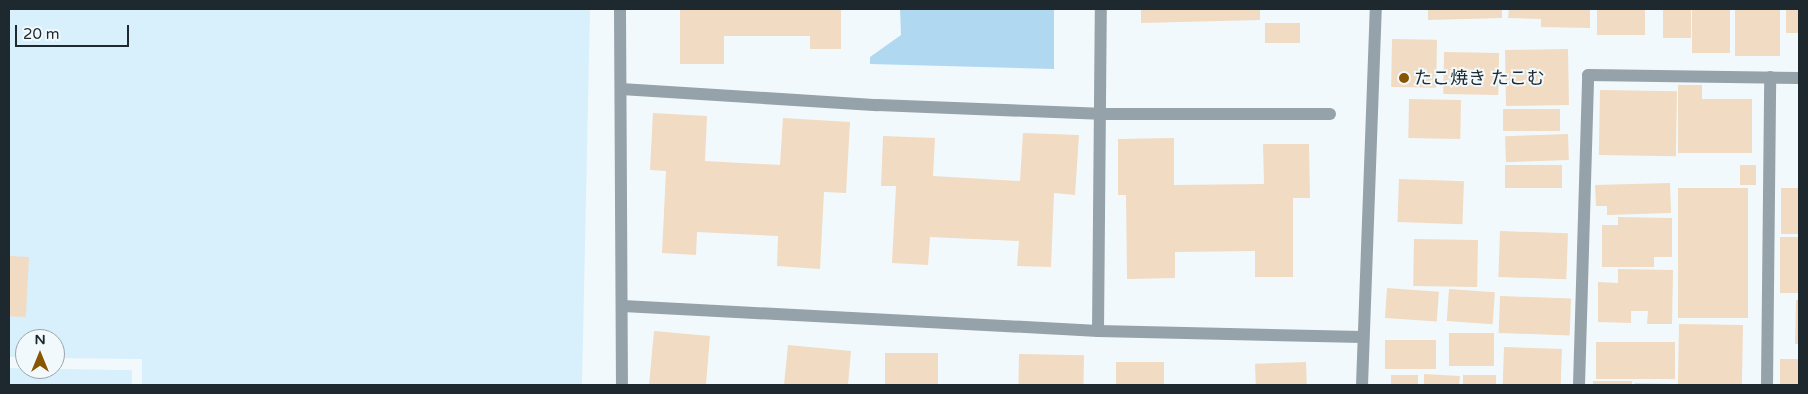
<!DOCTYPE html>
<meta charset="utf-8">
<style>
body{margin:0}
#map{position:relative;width:1808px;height:394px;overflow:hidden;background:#f2f9fc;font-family:"Varela Round","Noto Sans JP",sans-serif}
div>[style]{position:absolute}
.built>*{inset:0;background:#d8effc;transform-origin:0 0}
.green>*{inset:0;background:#b0d9f1}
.building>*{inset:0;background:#f1dbc2;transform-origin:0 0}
.service>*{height:12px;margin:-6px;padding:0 6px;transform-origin:6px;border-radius:6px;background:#95a2aa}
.minor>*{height:12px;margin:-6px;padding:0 6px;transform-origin:6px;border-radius:6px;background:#95a2aa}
.dots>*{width:14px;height:14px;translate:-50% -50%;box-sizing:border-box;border:2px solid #f2f9fc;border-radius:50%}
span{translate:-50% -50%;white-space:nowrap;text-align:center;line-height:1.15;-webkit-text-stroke:4px #f2f9fc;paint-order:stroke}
.poi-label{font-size:18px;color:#1d282f}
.left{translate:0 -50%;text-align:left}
.frame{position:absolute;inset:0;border:10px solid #1d282f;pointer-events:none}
.north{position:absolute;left:15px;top:329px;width:50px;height:50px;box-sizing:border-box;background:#f2f9fc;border:1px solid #9da5aa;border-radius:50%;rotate:0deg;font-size:14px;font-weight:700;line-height:20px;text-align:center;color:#1d282f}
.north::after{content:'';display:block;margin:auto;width:18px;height:22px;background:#895500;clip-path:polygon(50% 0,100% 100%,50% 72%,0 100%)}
.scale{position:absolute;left:15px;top:25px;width:114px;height:22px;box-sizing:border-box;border:2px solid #1d282f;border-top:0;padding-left:6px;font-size:15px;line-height:18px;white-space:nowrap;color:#1d282f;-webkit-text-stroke:4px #f2f9fc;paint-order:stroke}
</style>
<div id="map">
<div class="built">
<div style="clip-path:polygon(9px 9px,590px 9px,582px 385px,142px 385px,142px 359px,55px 358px,55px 339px,25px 339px,25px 357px,9px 357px)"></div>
<div style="left:9px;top:368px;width:123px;height:17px;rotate:1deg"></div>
</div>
<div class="green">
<div style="clip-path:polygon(900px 9px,1054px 9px,1054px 69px,870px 64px,870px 57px,901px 35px)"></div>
</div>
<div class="building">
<div style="clip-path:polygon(680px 9px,841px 9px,841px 49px,810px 49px,810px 36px,724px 36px,724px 64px,680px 64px)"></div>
<div style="clip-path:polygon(1141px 9px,1260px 9px,1260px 20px,1141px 23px)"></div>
<div style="clip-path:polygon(1428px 9px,1502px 9px,1502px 18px,1428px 20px)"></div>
<div style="clip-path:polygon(1509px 9px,1590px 9px,1590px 28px,1541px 27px,1541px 19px,1508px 18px)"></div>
<div style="left:1597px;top:9px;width:48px;height:26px"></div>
<div style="left:1663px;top:9px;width:28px;height:29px"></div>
<div style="left:1692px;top:9px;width:38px;height:44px"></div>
<div style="left:1735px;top:9px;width:45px;height:47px"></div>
<div style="left:1786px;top:9px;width:13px;height:24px"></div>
<div style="left:1265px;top:23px;width:35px;height:20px"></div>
<div style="left:1392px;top:39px;width:45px;height:48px;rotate:1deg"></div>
<div style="left:1568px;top:49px;width:56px;height:63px;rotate:89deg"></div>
<div style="left:1444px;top:52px;width:55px;height:42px;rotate:1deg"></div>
<div style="clip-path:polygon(1678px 85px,1702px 85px,1702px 99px,1752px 99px,1752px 153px,1678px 153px)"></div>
<div style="left:1600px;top:90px;width:77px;height:65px;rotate:1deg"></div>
<div style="left:1409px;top:99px;width:52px;height:39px;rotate:1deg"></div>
<div style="left:1503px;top:109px;width:57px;height:22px"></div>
<div style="clip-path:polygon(653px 113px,707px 116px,705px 161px,780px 165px,783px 118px,850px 122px,846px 193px,824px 192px,820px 269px,777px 266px,778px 236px,697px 232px,696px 255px,662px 253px,666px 171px,650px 170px)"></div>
<div style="clip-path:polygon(1023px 133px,1079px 135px,1075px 195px,1054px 193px,1051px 267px,1017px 266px,1019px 241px,930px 237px,928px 265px,892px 263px,896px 186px,881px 186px,883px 136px,935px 138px,933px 176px,1020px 181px)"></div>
<div style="left:1568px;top:134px;width:26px;height:63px;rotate:88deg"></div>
<div style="clip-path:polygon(1174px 138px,1174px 185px,1264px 184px,1263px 144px,1309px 144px,1310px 198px,1293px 198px,1293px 277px,1255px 277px,1255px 251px,1175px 252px,1175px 278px,1127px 279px,1126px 195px,1118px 195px,1118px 139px)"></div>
<div style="left:1505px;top:165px;width:57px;height:23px"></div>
<div style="left:1740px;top:165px;width:16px;height:20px"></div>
<div style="left:1399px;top:179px;width:65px;height:43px;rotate:2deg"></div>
<div style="clip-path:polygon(1670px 183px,1671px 213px,1607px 215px,1607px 206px,1596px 206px,1595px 185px)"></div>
<div style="left:1678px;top:188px;width:70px;height:130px"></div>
<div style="left:1781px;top:188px;width:18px;height:46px"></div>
<div style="clip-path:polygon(1618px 217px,1672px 218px,1672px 257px,1654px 257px,1654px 267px,1602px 267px,1602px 225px,1618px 225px)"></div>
<div style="left:1500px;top:231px;width:68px;height:46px;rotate:2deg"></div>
<div style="left:1780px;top:237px;width:19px;height:56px"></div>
<div style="left:1414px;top:239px;width:64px;height:47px;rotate:1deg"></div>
<div style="left:9px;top:256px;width:20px;height:60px;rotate:3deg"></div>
<div style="clip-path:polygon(1618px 269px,1673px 270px,1672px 324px,1647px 324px,1648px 311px,1631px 311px,1631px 323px,1598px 322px,1598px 282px,1618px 283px)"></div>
<div style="left:1387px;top:288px;width:52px;height:30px;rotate:4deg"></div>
<div style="left:1449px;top:289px;width:46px;height:32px;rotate:4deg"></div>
<div style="left:1500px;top:296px;width:71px;height:37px;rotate:2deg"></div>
<div style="clip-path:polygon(1796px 300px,1799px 300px,1799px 344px,1795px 344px)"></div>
<div style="left:1679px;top:324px;width:64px;height:61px;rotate:1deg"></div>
<div style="clip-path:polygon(654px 331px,710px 336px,706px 384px,709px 385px,649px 385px)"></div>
<div style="left:1494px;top:333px;width:33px;height:45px;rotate:90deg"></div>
<div style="left:1385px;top:340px;width:51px;height:29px"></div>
<div style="left:1596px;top:342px;width:79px;height:37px"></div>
<div style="clip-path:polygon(788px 345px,851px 351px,848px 385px,784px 385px)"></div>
<div style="left:1504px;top:347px;width:58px;height:38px;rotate:2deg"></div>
<div style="left:885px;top:353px;width:53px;height:32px"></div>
<div style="left:1019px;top:354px;width:65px;height:31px;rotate:1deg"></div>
<div style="left:1780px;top:359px;width:19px;height:26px"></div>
<div style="left:1116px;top:362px;width:48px;height:23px"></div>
<div style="left:1306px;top:362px;width:23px;height:51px;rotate:88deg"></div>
<div style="clip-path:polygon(1424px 374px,1460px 376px,1459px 385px,1424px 385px)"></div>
<div style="left:1391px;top:375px;width:27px;height:10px"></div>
<div style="left:1463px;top:375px;width:33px;height:10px"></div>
<div style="left:1593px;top:381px;width:39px;height:4px"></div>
<div style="clip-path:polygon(1635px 383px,1674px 384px,1674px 385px,1635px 385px)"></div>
</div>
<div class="service">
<div style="left:621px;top:89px;width:257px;rotate:3.6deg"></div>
<div style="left:878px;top:105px;width:221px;rotate:2.3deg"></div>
<div style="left:1099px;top:114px;width:231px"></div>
<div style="left:623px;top:306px;width:476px;rotate:3deg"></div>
<div style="left:1098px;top:331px;width:264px;rotate:1.3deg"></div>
<div style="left:1098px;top:331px;width:322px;rotate:-89.5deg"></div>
</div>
<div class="minor">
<div style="left:620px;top:9px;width:376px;rotate:89.7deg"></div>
<div style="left:1362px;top:385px;width:376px;rotate:-87.9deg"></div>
<div style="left:1579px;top:385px;width:310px;rotate:-88.3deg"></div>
<div style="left:1588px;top:75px;width:211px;rotate:0.8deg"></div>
<div style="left:1767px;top:385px;width:308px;rotate:-89.4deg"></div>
</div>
<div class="dots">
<div style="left:1404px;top:78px;background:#895500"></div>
</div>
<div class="poi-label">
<span class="left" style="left:1414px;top:78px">たこ焼き たこむ</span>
</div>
<div class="frame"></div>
<div class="north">N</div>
<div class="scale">20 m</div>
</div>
